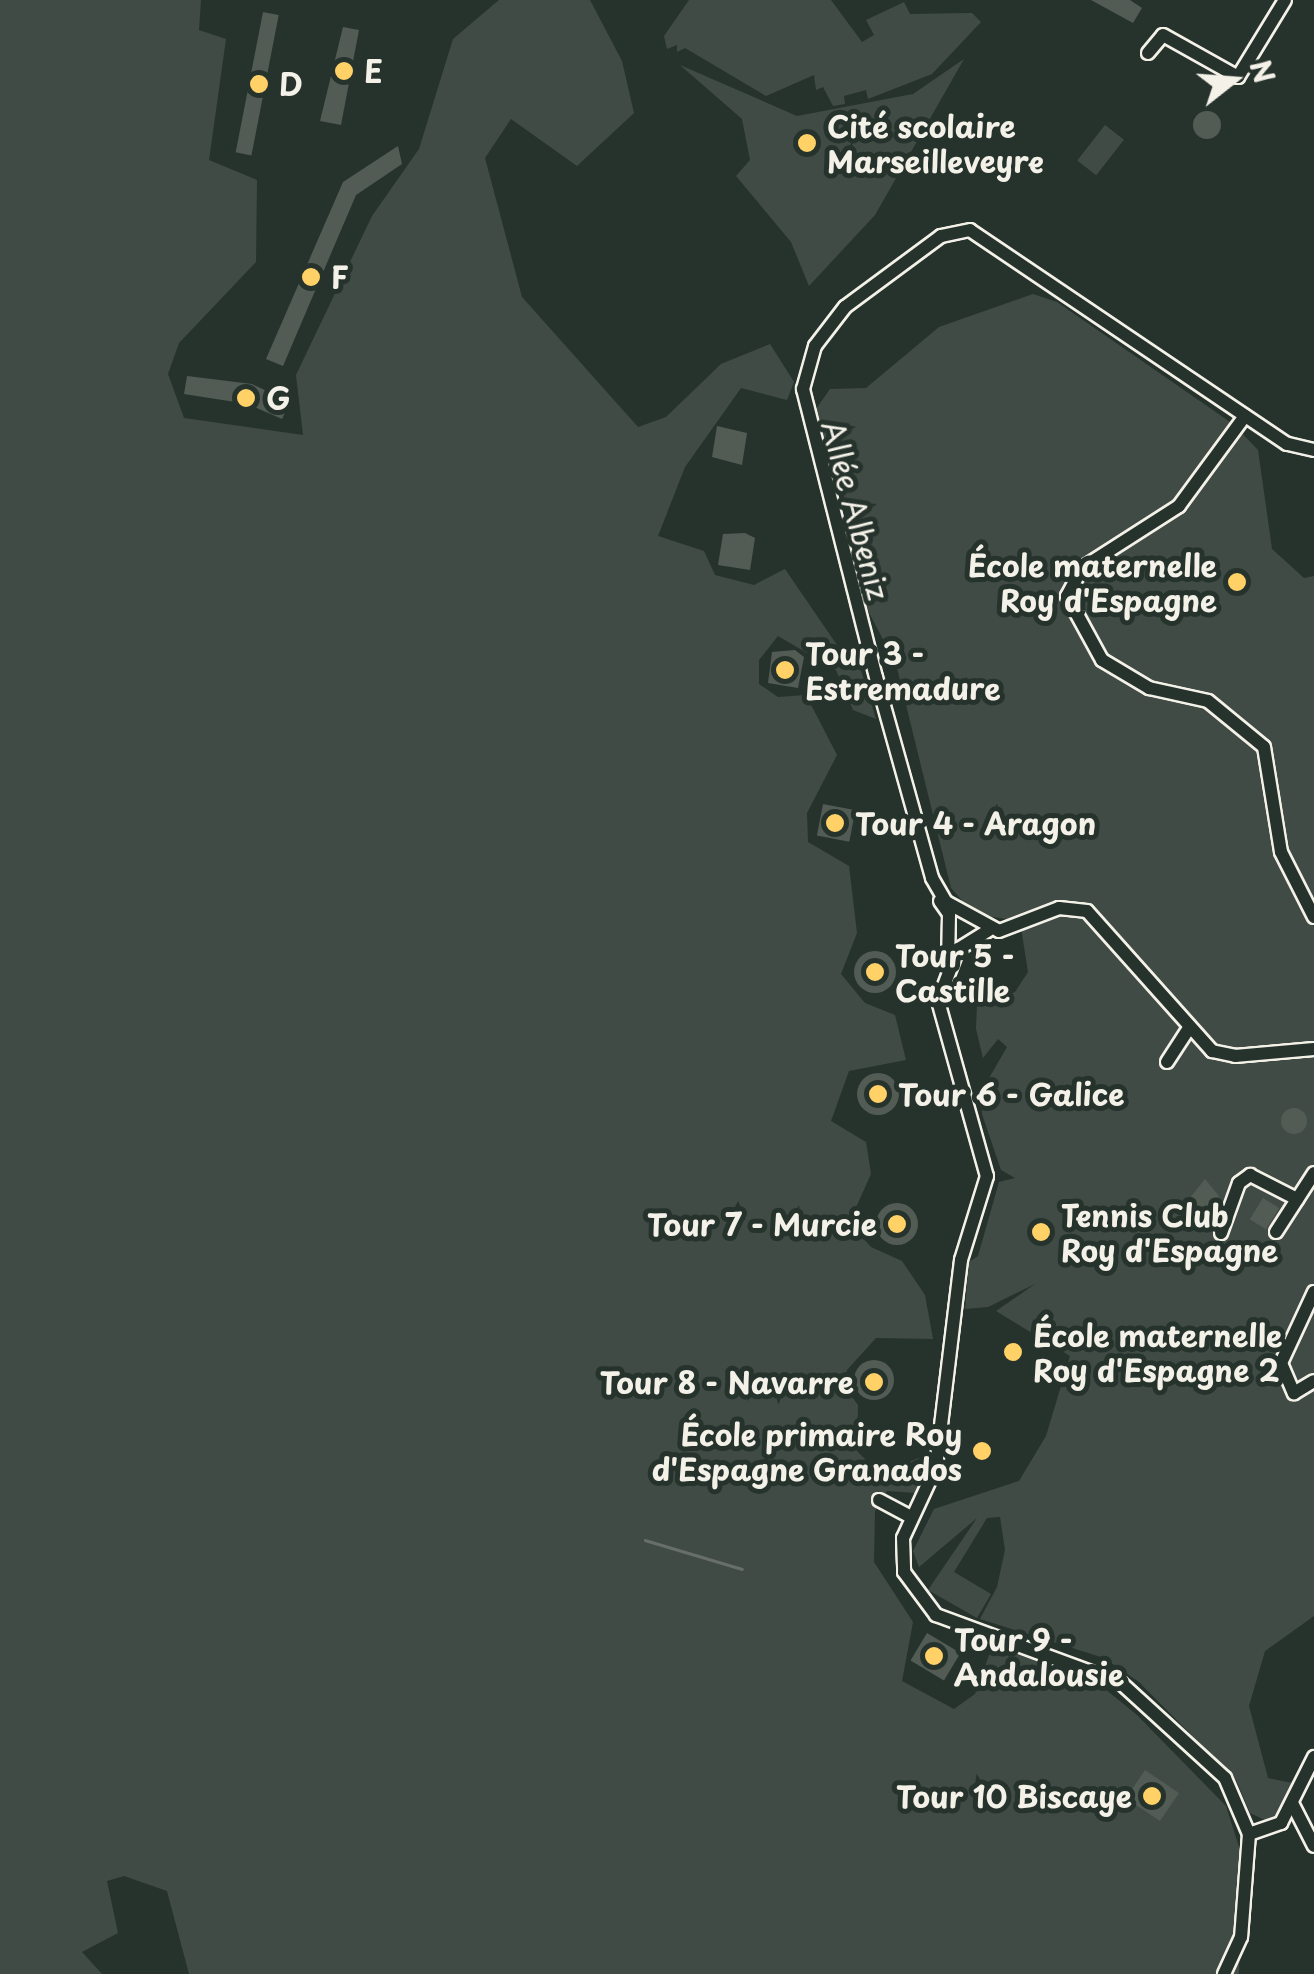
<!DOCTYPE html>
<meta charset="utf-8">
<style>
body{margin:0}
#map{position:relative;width:1314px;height:1974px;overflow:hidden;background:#26332d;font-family:"Playpen Sans",sans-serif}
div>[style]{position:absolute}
.green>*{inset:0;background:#414b45;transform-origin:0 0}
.stream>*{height:2.5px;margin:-1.25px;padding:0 1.25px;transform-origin:1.25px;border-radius:1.25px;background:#676f68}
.building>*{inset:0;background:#525c55;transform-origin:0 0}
.round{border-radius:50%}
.roads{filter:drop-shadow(2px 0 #f4f1e8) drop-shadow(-2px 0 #f4f1e8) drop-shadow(0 2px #f4f1e8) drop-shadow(0 -2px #f4f1e8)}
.minor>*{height:12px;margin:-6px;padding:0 6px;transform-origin:6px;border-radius:6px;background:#26332d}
.dots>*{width:28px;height:28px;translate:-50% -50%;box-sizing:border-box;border:5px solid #26332d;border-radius:50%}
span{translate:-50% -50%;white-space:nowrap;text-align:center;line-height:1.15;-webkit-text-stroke:10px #26332d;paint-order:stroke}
.poi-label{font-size:30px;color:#f4f1e8;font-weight:700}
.left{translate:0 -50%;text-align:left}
.right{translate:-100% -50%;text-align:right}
.street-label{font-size:30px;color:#f4f1e8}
.north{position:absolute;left:1184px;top:30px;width:100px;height:100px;-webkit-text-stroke:8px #26332d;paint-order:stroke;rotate:73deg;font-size:28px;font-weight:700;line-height:40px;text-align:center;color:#f4f1e8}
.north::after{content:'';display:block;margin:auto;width:35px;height:45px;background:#f4f1e8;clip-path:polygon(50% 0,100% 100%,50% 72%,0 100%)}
</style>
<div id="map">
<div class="green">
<div style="clip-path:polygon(0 0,201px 0,199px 30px,226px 39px,209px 160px,257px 180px,256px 262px,179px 343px,168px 374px,184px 418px,303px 435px,296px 375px,372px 216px,419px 149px,453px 39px,499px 0,590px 0,622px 61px,634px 113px,577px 166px,511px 119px,485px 158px,522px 297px,638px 427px,666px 417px,721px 364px,770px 344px,794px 382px,787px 400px,741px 388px,685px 467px,658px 536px,704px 551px,715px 575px,754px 585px,785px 569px,839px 648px,857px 657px,876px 719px,853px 710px,836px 670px,778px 636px,759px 660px,759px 684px,778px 697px,806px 695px,837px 755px,807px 813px,808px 842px,849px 866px,857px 933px,841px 974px,865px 1003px,895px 1015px,906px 1060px,849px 1071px,831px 1121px,866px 1142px,871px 1174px,849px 1223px,871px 1247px,902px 1261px,925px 1295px,933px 1339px,876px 1338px,847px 1370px,845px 1388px,858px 1405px,857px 1451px,872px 1466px,894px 1468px,926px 1455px,928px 1477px,917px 1493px,887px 1491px,875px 1511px,874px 1562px,913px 1622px,902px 1681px,954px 1709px,975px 1694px,992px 1647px,1089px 1676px,1137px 1715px,1226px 1806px,1240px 1850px,1239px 1974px,189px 1974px,167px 1891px,124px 1876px,107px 1881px,118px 1933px,82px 1952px,102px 1974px,0 1974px)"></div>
<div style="clip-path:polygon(689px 0,831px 0,862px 42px,874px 35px,866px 20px,904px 2px,910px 14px,972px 13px,981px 22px,932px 74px,868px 99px,866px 90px,844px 96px,845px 104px,833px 106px,823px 87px,816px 90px,814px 75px,766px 96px,685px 48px,677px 52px,677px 45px,667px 49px,664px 36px)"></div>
<div style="clip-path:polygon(964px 59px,875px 215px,809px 286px,791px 242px,736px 176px,750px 160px,742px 119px,680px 65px,797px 116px,913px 94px)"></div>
<div style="left:1105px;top:125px;width:24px;height:45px;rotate:38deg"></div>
<div style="clip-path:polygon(1033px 294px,1057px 302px,1233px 424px,1258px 450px,1272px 549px,1304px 578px,1314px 576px,1314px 1616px,1265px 1651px,1249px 1706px,1268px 1778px,1293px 1783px,1280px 1816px,1267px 1821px,1250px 1813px,1236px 1780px,1139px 1682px,1104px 1658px,980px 1619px,997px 1587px,1005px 1550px,1000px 1517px,987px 1518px,954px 1572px,991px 1594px,977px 1618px,928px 1590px,977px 1518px,919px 1567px,913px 1551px,934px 1509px,1019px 1481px,1046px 1436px,1070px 1356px,996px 1311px,1035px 1284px,988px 1307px,965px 1309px,969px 1262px,978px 1256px,999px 1182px,1015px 1178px,1001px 1170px,982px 1114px,981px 1092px,1007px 1047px,998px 1039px,983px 1058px,976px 1029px,977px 1005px,1015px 992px,1028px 972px,1020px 921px,974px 914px,951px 888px,896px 664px,865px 605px,843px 491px,811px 416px,830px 389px,866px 388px,939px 327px)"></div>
</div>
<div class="stream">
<div style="left:645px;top:1540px;width:101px;rotate:16.6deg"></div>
</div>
<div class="building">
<div style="clip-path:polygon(1091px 0,1130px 0,1142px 8px,1133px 23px)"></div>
<div style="left:263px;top:12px;width:16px;height:143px;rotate:11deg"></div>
<div style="clip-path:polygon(343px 27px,359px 30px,341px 125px,320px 121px)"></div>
<div class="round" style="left:1193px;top:111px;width:28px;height:28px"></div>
<div style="clip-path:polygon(398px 146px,402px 164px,356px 195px,283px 366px,266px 359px,343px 182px)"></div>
<div style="clip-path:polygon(187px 376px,252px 384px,290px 402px,282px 419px,248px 404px,184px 394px)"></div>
<div style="clip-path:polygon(717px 426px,747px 433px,742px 465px,712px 457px)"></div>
<div style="clip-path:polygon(745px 533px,755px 538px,750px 570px,718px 565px,723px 534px)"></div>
<div style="clip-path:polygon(795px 650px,804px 657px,798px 688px,768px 683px,772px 652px)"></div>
<div style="left:823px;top:804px;width:33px;height:32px;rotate:11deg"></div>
<div class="round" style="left:854px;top:951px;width:42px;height:42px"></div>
<div class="round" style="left:857px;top:1073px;width:42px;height:42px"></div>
<div class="round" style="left:1281px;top:1108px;width:26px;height:26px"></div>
<div style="clip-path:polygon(1205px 1179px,1219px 1196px,1204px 1229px,1182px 1208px)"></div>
<div style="left:1263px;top:1198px;width:19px;height:25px;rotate:32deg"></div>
<div class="round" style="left:876px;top:1203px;width:42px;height:42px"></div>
<div class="round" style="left:854px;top:1360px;width:40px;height:40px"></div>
<div style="left:927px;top:1633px;width:39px;height:32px;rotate:31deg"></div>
<div style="left:1145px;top:1770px;width:41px;height:34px;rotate:34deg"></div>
</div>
<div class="roads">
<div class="minor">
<div style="left:1148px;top:53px;width:23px;rotate:-50deg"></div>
<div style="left:1163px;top:35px;width:86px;rotate:29.2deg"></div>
<div style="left:1238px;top:77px;width:90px;rotate:-58.6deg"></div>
<div style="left:1245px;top:416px;width:112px;rotate:126.3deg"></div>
<div style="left:1179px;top:506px;width:115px;rotate:147.4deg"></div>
<div style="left:1082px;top:568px;width:32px;rotate:118deg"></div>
<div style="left:1067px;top:596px;width:73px;rotate:61.3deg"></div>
<div style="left:1102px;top:660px;width:55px;rotate:30.8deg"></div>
<div style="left:1149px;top:688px;width:60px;rotate:12.4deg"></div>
<div style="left:1208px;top:701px;width:72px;rotate:39.4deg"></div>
<div style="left:1264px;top:747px;width:106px;rotate:80.8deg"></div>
<div style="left:1281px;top:852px;width:73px;rotate:63.1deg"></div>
<div style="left:1314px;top:450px;width:28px;rotate:-167deg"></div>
<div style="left:1287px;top:444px;width:382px;rotate:-146deg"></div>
<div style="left:970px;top:230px;width:30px;rotate:168deg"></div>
<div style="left:941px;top:236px;width:119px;rotate:143.5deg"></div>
<div style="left:845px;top:307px;width:49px;rotate:127.6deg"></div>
<div style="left:815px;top:346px;width:45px;rotate:105.6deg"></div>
<div style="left:803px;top:389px;width:297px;rotate:75.8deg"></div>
<div style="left:876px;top:677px;width:209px;rotate:74.4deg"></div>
<div style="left:932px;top:878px;width:28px;rotate:60deg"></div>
<div style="left:946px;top:902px;width:60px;rotate:28.7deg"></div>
<div style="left:999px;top:931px;width:64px;rotate:-21deg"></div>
<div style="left:1059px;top:908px;width:28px;rotate:6deg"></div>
<div style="left:1087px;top:911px;width:188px;rotate:48.2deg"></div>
<div style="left:1212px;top:1051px;width:24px;rotate:12deg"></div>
<div style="left:1235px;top:1056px;width:79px;rotate:-5.1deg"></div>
<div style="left:940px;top:901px;width:16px;rotate:55deg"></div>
<div style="left:949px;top:914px;width:49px;rotate:91.2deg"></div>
<div style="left:989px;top:930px;width:36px;rotate:148deg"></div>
<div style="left:958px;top:949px;width:56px;rotate:111deg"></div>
<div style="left:938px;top:1001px;width:182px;rotate:74.4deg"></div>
<div style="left:987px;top:1176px;width:88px;rotate:107.2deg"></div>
<div style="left:961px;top:1260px;width:209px;rotate:96.9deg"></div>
<div style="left:936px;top:1467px;width:78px;rotate:114.9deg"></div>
<div style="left:903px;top:1538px;width:34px;rotate:88deg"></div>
<div style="left:904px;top:1572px;width:54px;rotate:53.3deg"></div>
<div style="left:936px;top:1615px;width:197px;rotate:20.2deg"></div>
<div style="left:1121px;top:1683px;width:141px;rotate:42.4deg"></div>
<div style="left:1225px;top:1778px;width:61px;rotate:66.8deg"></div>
<div style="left:1249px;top:1834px;width:103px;rotate:94.4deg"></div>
<div style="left:1241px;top:1937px;width:41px;rotate:114.7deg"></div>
<div style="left:1167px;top:1062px;width:38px;rotate:-57deg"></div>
<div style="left:1276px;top:1232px;width:70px;rotate:-57.2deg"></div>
<div style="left:1221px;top:1233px;width:53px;rotate:-70.2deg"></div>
<div style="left:1239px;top:1183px;width:14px;rotate:-36deg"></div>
<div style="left:1250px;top:1175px;width:53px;rotate:27.1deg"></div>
<div style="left:1314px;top:1292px;width:78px;rotate:114.9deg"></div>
<div style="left:1281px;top:1363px;width:33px;rotate:67deg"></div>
<div style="left:1294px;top:1393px;width:23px;rotate:-31deg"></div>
<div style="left:879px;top:1500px;width:36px;rotate:28deg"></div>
<div style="left:1292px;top:1803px;width:48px;rotate:62.9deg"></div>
<div style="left:1249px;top:1834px;width:34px;rotate:-19deg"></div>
<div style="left:1281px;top:1823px;width:74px;rotate:-63.4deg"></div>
</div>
</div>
<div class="dots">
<div style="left:344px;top:71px;background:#ffd166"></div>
<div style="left:259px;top:84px;background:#ffd166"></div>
<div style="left:807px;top:143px;background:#ffd166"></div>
<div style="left:311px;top:277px;background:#ffd166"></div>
<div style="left:246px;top:398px;background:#ffd166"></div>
<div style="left:1237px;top:582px;background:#ffd166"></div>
<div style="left:785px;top:670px;background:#ffd166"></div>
<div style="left:835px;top:823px;background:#ffd166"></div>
<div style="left:875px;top:972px;background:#ffd166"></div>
<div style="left:878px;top:1094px;background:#ffd166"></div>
<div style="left:897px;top:1224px;background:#ffd166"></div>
<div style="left:1041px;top:1232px;background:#ffd166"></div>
<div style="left:1013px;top:1352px;background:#ffd166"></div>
<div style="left:874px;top:1382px;background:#ffd166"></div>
<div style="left:982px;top:1451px;background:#ffd166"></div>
<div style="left:934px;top:1656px;background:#ffd166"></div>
<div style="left:1152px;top:1796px;background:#ffd166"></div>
</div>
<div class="poi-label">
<span class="left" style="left:364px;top:71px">E</span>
<span class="left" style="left:279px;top:84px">D</span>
<span class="left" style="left:827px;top:143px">Cité scolaire<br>Marseilleveyre</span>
<span class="left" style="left:331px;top:277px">F</span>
<span class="left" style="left:266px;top:398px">G</span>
<span class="right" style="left:1217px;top:582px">École maternelle<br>Roy d'Espagne</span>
<span class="left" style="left:805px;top:670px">Tour 3 -<br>Estremadure</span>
<span class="left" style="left:855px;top:823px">Tour 4 - Aragon</span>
<span class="left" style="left:895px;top:972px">Tour 5 -<br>Castille</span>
<span class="left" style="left:898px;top:1094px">Tour 6 - Galice</span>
<span class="left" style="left:1061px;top:1232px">Tennis Club<br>Roy d'Espagne</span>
<span class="right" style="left:877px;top:1224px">Tour 7 - Murcie</span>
<span class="left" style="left:1033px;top:1352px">École maternelle<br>Roy d'Espagne 2</span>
<span class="right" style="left:854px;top:1382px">Tour 8 - Navarre</span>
<span class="right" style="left:962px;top:1451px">École primaire Roy<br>d'Espagne Granados</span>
<span class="left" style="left:954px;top:1656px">Tour 9 -<br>Andalousie</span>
<span class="right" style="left:1132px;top:1796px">Tour 10 Biscaye</span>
</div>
<div class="street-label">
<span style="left:856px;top:510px;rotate:75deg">Allée Albeniz</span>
</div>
<div class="north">N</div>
</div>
